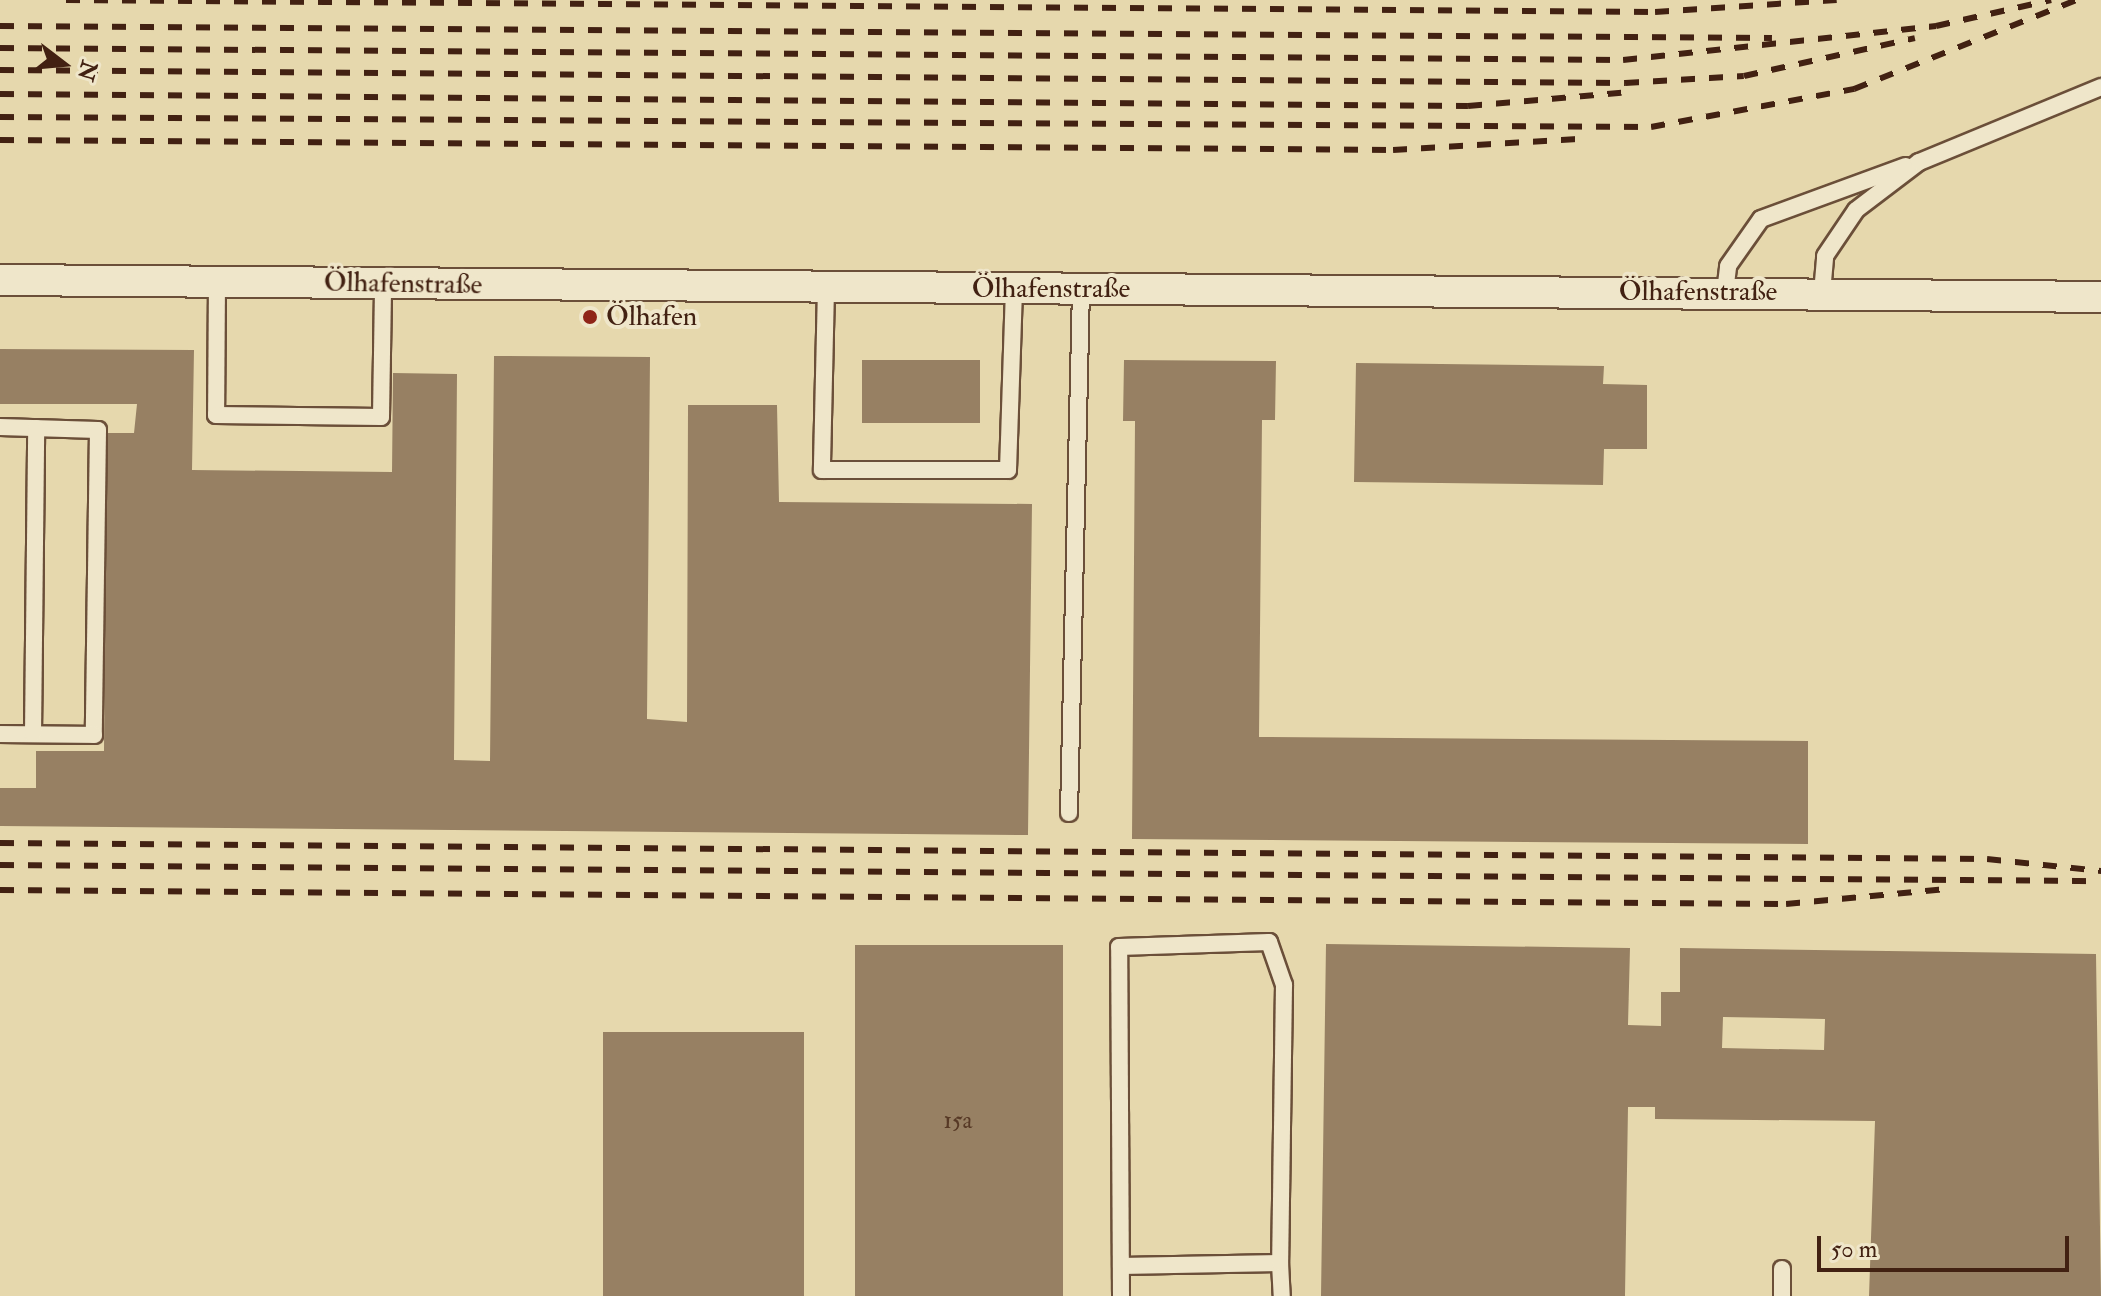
<!DOCTYPE html>
<meta charset="utf-8">
<style>
body{margin:0}
#map{position:relative;width:2101px;height:1296px;overflow:hidden;background:#e6d8ad;font-family:"IM FELL Double Pica",serif}
div>[style]{position:absolute}
.building>*{inset:0;background:#978063;transform-origin:0 0}
.roads{filter:drop-shadow(2px 0 #6b4f39) drop-shadow(-2px 0 #6b4f39) drop-shadow(0 2px #6b4f39) drop-shadow(0 -2px #6b4f39)}
.lane>*{height:16px;margin:-8px;padding:0 8px;transform-origin:8px;border-radius:8px;background:#efe6ca}
.street>*{height:30px;margin:-15px;padding:0 15px;transform-origin:15px;border-radius:15px;background:#efe6ca}
.rail>*{height:6px;margin-top:-3px;transform-origin:0;background:repeating-linear-gradient(90deg,#422112 0 14px,transparent 0 28px)}
.dots>*{width:22px;height:22px;translate:-50% -50%;box-sizing:border-box;border:4px solid #efe6ca;border-radius:50%}
span{translate:-50% -50%;white-space:nowrap;text-align:center;line-height:1.15;-webkit-text-stroke:8px #efe6ca;paint-order:stroke}
.number-label{font-size:24px;color:#573926}
.number-label span{-webkit-text-stroke-width:0}
.street-label{font-size:28px;color:#422112}
.poi-label{font-size:28px;color:#422112}
.left{translate:0 -50%;text-align:left}
.north{position:absolute;left:24px;top:24px;width:80px;height:80px;-webkit-text-stroke:6px #efe6ca;paint-order:stroke;rotate:106deg;font-size:22px;font-weight:700;line-height:32px;text-align:center;color:#422112}
.north::after{content:'';display:block;margin:auto;width:28px;height:36px;background:#422112;clip-path:polygon(50% 0,100% 100%,50% 72%,0 100%)}
.scale{position:absolute;left:1817px;top:1236px;width:252px;height:36px;box-sizing:border-box;border:4px solid #422112;border-top:0;padding-left:10px;font-size:24px;line-height:28px;white-space:nowrap;color:#422112;-webkit-text-stroke:6px #efe6ca;paint-order:stroke}
</style>
<div id="map">
<div class="building">
<div style="clip-path:polygon(0 349px,194px 350px,192px 470px,392px 472px,393px 373px,457px 374px,454px 760px,490px 761px,494px 356px,650px 357px,647px 719px,687px 722px,688px 405px,777px 405px,779px 502px,1032px 504px,1028px 835px,0 826px,0 788px,36px 788px,36px 751px,104px 751px,106px 433px,134px 433px,137px 404px,0 404px)"></div>
<div style="left:862px;top:360px;width:118px;height:63px"></div>
<div style="clip-path:polygon(1124px 360px,1276px 361px,1275px 420px,1262px 420px,1259px 737px,1808px 741px,1808px 844px,1132px 839px,1135px 421px,1123px 421px)"></div>
<div style="clip-path:polygon(1356px 363px,1604px 366px,1603px 384px,1647px 385px,1647px 449px,1604px 449px,1603px 485px,1354px 482px)"></div>
<div style="clip-path:polygon(evenodd,1326px 944px,1630px 948px,1628px 1025px,1661px 1026px,1661px 992px,1680px 992px,1680px 948px,2096px 954px,2101px 1296px,1869px 1296px,1875px 1121px,1655px 1119px,1655px 1107px,1628px 1107px,1625px 1296px,1321px 1296px,1326px 944px,1723px 1017px,1825px 1019px,1824px 1050px,1722px 1048px,1723px 1017px)"></div>
<div style="left:855px;top:945px;width:208px;height:351px"></div>
<div style="left:603px;top:1032px;width:201px;height:264px"></div>
</div>
<div class="roads">
<div class="lane">
<div style="left:217px;top:283px;width:132px;rotate:90.4deg"></div>
<div style="left:216px;top:415px;width:165px;rotate:0.7deg"></div>
<div style="left:381px;top:417px;width:133px;rotate:-89.1deg"></div>
<div style="left:826px;top:288px;width:182px;rotate:91.3deg"></div>
<div style="left:822px;top:470px;width:186px"></div>
<div style="left:1008px;top:470px;width:181px;rotate:-88.1deg"></div>
<div style="left:1725px;top:292px;width:26px;rotate:-83deg"></div>
<div style="left:1728px;top:266px;width:57px;rotate:-54.9deg"></div>
<div style="left:1761px;top:219px;width:154px;rotate:-20.1deg"></div>
<div style="left:1822px;top:293px;width:37px;rotate:-85deg"></div>
<div style="left:1825px;top:256px;width:55px;rotate:-56deg"></div>
<div style="left:1856px;top:210px;width:79px;rotate:-37.3deg"></div>
<div style="left:1919px;top:162px;width:197px;rotate:-22.4deg"></div>
<div style="left:0;top:427px;width:98px;rotate:1.8deg"></div>
<div style="left:98px;top:430px;width:305px;rotate:90.8deg"></div>
<div style="left:94px;top:735px;width:94px;rotate:-179.4deg"></div>
<div style="left:33px;top:734px;width:306px;rotate:-89.4deg"></div>
<div style="left:1069px;top:813px;width:524px;rotate:-88.69deg"></div>
<div style="left:1121px;top:1266px;width:159px;rotate:-1.1deg"></div>
<div style="left:1280px;top:1263px;width:33px;rotate:87deg"></div>
<div style="left:1121px;top:1296px;width:349px;rotate:-90.3deg"></div>
<div style="left:1119px;top:947px;width:150px;rotate:-1.9deg"></div>
<div style="left:1269px;top:942px;width:46px;rotate:70.8deg"></div>
<div style="left:1284px;top:985px;width:278px;rotate:90.8deg"></div>
<div style="left:1782px;top:1296px;width:27px;rotate:-90deg"></div>
</div>
<div class="street">
<div style="left:0;top:280px;width:2101px;rotate:0.46deg"></div>
</div>
</div>
<div class="rail">
<div style="left:66px;top:0;width:1589px;rotate:0.43deg"></div>
<div style="left:1655px;top:12px;width:182px;rotate:-3.8deg"></div>
<div style="left:0;top:26px;width:1772px;rotate:0.39deg"></div>
<div style="left:0;top:48px;width:1623px;rotate:0.42deg"></div>
<div style="left:1623px;top:60px;width:315px;rotate:-6.2deg"></div>
<div style="left:1936px;top:26px;width:118px;rotate:-12.7deg"></div>
<div style="left:0;top:70px;width:1625px;rotate:0.46deg"></div>
<div style="left:1625px;top:83px;width:119px;rotate:-3.4deg"></div>
<div style="left:1744px;top:76px;width:175px;rotate:-12.5deg"></div>
<div style="left:0;top:94px;width:1468px;rotate:0.47deg"></div>
<div style="left:1468px;top:106px;width:154px;rotate:-4.9deg"></div>
<div style="left:0;top:117px;width:1651px;rotate:0.35deg"></div>
<div style="left:1651px;top:127px;width:207px;rotate:-10.6deg"></div>
<div style="left:1854px;top:89px;width:239px;rotate:-21.8deg"></div>
<div style="left:0;top:140px;width:1393px;rotate:0.41deg"></div>
<div style="left:1393px;top:150px;width:185px;rotate:-3.4deg"></div>
<div style="left:0;top:843px;width:1987px;rotate:0.46deg"></div>
<div style="left:1987px;top:859px;width:115px;rotate:6deg"></div>
<div style="left:0;top:865px;width:2100px;rotate:0.44deg"></div>
<div style="left:0;top:890px;width:1786px;rotate:0.45deg"></div>
<div style="left:1786px;top:904px;width:164px;rotate:-5.3deg"></div>
</div>
<div class="dots">
<div style="left:590px;top:317px;background:#8f2418"></div>
</div>
<div class="number-label">
<span style="left:958px;top:1121px">15a</span>
</div>
<div class="street-label">
<span style="left:403px;top:284px;rotate:1deg">Ölhafenstraße</span>
<span style="left:1051px;top:289px">Ölhafenstraße</span>
<span style="left:1698px;top:292px">Ölhafenstraße</span>
</div>
<div class="poi-label">
<span class="left" style="left:606px;top:317px">Ölhafen</span>
</div>
<div class="north">N</div>
<div class="scale">50 m</div>
</div>
